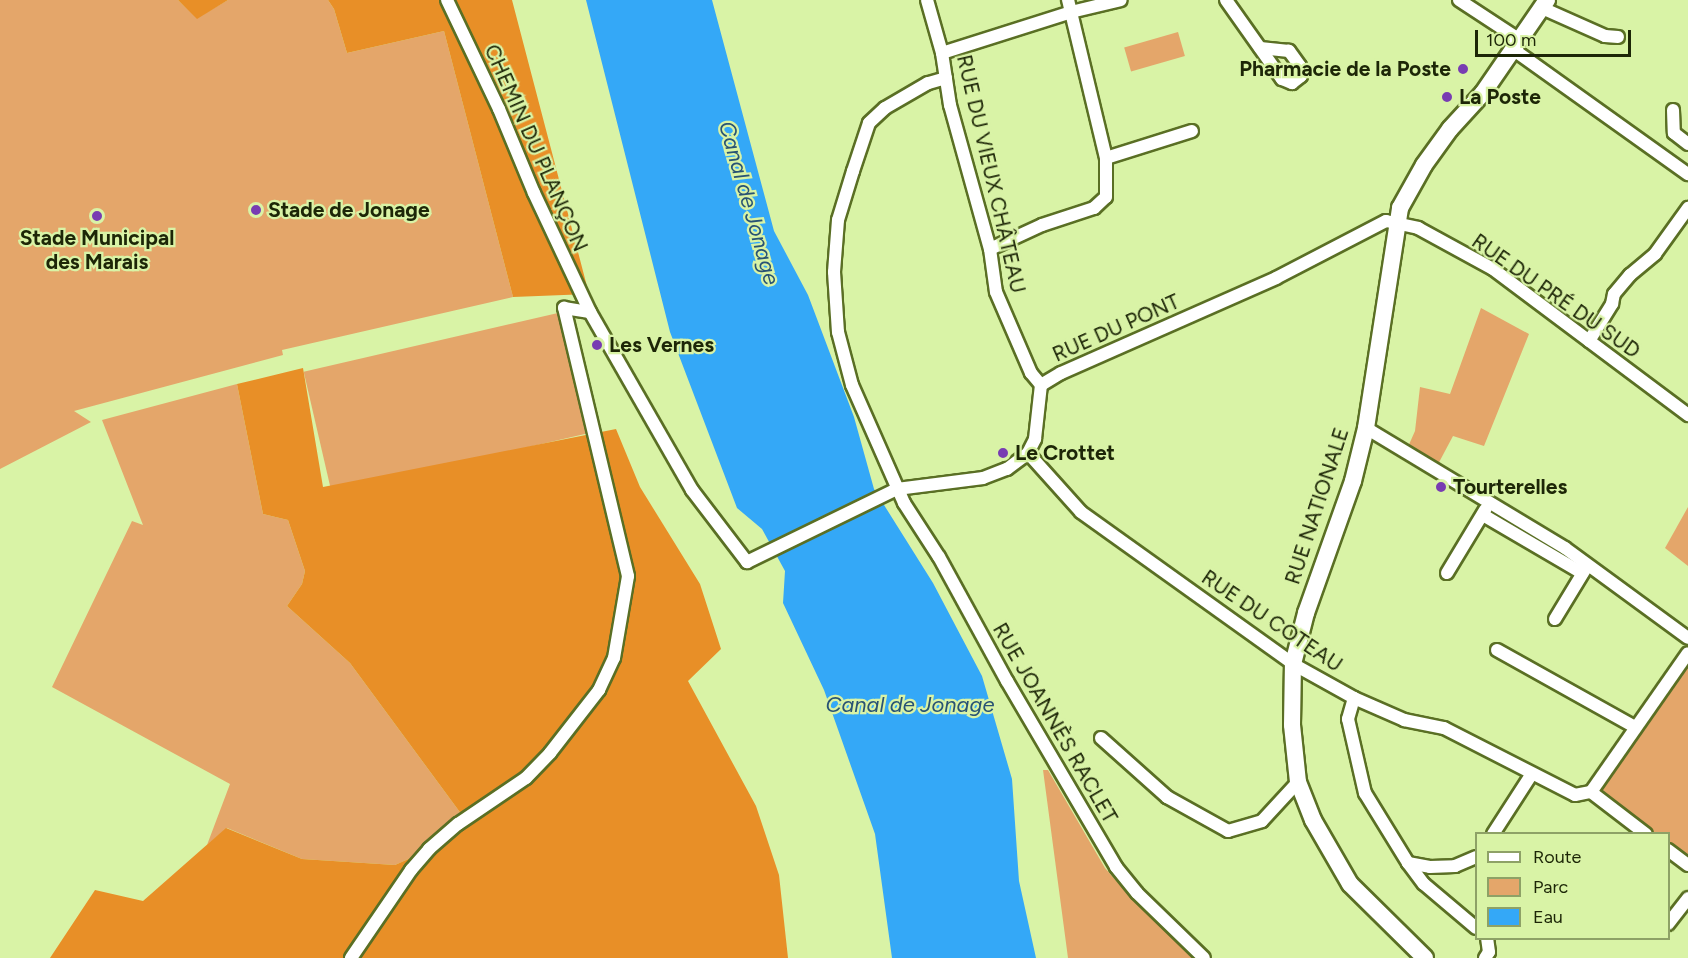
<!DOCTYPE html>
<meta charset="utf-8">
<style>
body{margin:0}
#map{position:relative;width:1688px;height:958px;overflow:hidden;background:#d9f3a6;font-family:Figtree,sans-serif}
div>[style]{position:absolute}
.green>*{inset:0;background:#e4a66a;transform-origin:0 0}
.forest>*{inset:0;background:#e88f27}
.water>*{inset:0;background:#34a8f7}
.roads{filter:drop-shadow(2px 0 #5a6f24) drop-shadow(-2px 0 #5a6f24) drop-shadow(0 2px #5a6f24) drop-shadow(0 -2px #5a6f24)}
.minor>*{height:12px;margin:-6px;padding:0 6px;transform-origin:6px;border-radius:6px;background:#fff}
.secondary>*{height:16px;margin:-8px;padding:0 8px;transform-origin:8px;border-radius:8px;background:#fff}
.dots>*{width:16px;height:16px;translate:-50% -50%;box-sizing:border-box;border:3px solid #d9f3a6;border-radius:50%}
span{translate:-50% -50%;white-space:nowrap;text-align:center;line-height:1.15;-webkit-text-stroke:4.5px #d9f3a6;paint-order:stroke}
.poi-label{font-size:21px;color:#1d2607;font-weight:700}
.right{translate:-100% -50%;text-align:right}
.left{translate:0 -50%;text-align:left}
.street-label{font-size:21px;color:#1d2607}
.water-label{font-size:22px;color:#285374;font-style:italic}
.legend{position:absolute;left:1475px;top:832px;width:195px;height:108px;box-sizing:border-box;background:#d9f3a6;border:2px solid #8ea166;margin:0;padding:8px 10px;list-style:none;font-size:18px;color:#1d2607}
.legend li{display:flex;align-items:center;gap:12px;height:30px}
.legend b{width:30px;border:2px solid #8ea166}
.scale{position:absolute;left:1475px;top:30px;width:156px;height:27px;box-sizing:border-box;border:3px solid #1d2607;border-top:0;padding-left:8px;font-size:18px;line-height:21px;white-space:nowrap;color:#1d2607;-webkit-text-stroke:4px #d9f3a6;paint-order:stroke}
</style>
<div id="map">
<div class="green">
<div style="clip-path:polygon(0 0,178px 0,197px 18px,228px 0,328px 0,334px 9px,347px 53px,444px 31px,513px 297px,282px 350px,283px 355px,74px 411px,91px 422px,0 469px)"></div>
<div style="left:1178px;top:32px;width:25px;height:56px;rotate:74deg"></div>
<div style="clip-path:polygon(1481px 308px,1529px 334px,1484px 446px,1453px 436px,1436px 468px,1407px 449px,1415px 431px,1420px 387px,1450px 394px)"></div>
<div style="left:558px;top:313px;width:124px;height:261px;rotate:77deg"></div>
<div style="clip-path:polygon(237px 384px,263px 514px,288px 520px,305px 571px,302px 584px,287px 606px,350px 663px,462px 815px,415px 856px,395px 865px,302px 859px,227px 828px,207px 845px,230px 784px,52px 687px,132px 521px,143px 525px,102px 420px)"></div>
<div style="clip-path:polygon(1688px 507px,1688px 566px,1665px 548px)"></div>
<div style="clip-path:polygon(1688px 659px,1688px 861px,1669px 846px,1668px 834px,1652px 833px,1598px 793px)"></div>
<div style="clip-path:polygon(1043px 770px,1048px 770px,1105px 868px,1133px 900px,1197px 958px,1068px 958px)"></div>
</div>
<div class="forest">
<div style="clip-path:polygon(178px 0,228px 0,197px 19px)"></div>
<div style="clip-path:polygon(328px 0,512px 0,589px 294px,513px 297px,444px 31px,347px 53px,334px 9px)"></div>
<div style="clip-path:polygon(303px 368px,323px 487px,616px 429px,640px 487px,700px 584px,721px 649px,688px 681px,756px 806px,779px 875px,788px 958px,50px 958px,95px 890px,143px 901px,226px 828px,302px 859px,395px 865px,415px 856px,462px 815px,350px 663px,287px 606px,302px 584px,305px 571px,288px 520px,263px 514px,237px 384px)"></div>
</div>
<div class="water">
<div style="clip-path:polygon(586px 0,712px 0,774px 231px,808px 295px,854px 417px,874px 489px,933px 583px,982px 676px,1012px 779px,1019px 881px,1036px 958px,892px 958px,875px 834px,824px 690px,783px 603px,785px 571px,762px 529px,737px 508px,670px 332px)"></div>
</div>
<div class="roads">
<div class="minor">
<div style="left:447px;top:0;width:121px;rotate:64.5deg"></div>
<div style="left:499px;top:109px;width:91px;rotate:67.4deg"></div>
<div style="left:534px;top:193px;width:132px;rotate:64.8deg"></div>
<div style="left:590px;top:312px;width:205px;rotate:60.2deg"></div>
<div style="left:692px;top:490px;width:91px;rotate:52.6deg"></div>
<div style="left:747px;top:562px;width:167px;rotate:-26deg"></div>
<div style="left:897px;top:489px;width:87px;rotate:-7.3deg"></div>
<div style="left:983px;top:478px;width:26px;rotate:-21deg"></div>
<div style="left:1007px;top:469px;width:26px;rotate:-37deg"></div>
<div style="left:1028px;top:453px;width:16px;rotate:-63deg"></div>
<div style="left:1035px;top:439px;width:54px;rotate:-83.7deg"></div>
<div style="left:1041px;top:385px;width:23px;rotate:-31deg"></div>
<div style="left:1061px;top:373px;width:235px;rotate:-23.8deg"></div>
<div style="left:1276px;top:278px;width:124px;rotate:-27.4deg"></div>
<div style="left:1386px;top:221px;width:33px;rotate:12deg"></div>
<div style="left:1418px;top:228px;width:85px;rotate:28.7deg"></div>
<div style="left:1493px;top:269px;width:244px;rotate:36.8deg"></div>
<div style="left:927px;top:0;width:55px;rotate:74.2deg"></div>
<div style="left:942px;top:53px;width:53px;rotate:81.3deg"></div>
<div style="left:950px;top:105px;width:149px;rotate:74.5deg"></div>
<div style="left:990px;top:249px;width:43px;rotate:82.1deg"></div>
<div style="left:996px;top:292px;width:88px;rotate:66.6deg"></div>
<div style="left:1031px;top:373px;width:16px;rotate:50deg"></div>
<div style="left:1226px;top:0;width:97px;rotate:54.7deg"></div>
<div style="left:1282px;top:79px;width:11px;rotate:22deg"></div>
<div style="left:1292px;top:83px;width:11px;rotate:-38deg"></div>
<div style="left:1301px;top:76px;width:10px;rotate:-96deg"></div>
<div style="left:1300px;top:66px;width:19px;rotate:-126deg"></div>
<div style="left:1289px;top:51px;width:29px;rotate:-174deg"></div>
<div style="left:1459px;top:0;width:73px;rotate:33.3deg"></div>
<div style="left:1542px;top:8px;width:69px;rotate:24deg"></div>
<div style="left:1605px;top:36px;width:13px;rotate:4deg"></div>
<div style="left:1514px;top:50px;width:214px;rotate:35.5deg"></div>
<div style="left:942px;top:53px;width:135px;rotate:-17.6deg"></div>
<div style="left:1071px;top:12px;width:51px;rotate:-13.5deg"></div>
<div style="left:946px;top:78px;width:19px;rotate:164deg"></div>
<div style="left:928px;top:83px;width:50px;rotate:149.8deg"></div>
<div style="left:885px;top:108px;width:22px;rotate:137deg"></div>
<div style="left:869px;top:123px;width:51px;rotate:108.4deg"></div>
<div style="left:853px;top:171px;width:51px;rotate:107deg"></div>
<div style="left:838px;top:220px;width:52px;rotate:94.4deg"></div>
<div style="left:834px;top:272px;width:60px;rotate:86.2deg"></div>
<div style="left:838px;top:332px;width:55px;rotate:75.2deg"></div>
<div style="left:852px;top:385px;width:129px;rotate:66.2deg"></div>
<div style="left:904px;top:503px;width:64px;rotate:57.1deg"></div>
<div style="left:939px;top:557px;width:141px;rotate:61.3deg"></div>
<div style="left:1007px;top:681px;width:216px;rotate:59.6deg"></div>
<div style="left:1116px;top:867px;width:33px;rotate:51deg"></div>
<div style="left:1137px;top:893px;width:93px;rotate:44.1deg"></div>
<div style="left:1673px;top:110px;width:23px;rotate:88deg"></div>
<div style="left:1674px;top:133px;width:18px;rotate:38deg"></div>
<div style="left:1106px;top:158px;width:90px;rotate:-17.4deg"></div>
<div style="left:990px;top:249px;width:57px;rotate:-24.8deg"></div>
<div style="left:1042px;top:225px;width:55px;rotate:-18.1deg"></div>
<div style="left:1094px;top:208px;width:16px;rotate:-43deg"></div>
<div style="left:1106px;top:197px;width:39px;rotate:-90deg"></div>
<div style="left:1106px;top:158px;width:163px;rotate:-103.5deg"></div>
<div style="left:1589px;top:341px;width:44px;rotate:-58.1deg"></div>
<div style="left:1612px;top:304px;width:10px;rotate:-79deg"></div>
<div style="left:1614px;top:294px;width:25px;rotate:-50deg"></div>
<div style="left:1630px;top:275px;width:33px;rotate:-40deg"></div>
<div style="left:1655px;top:254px;width:57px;rotate:-54.3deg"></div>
<div style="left:1366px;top:428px;width:232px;rotate:31.1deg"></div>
<div style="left:1565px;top:548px;width:152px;rotate:36.2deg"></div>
<div style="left:1028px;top:453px;width:79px;rotate:48.1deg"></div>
<div style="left:1081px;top:512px;width:261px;rotate:35.6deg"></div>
<div style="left:1293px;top:664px;width:70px;rotate:29.1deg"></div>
<div style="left:1354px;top:698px;width:55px;rotate:23.7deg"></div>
<div style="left:1404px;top:720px;width:41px;rotate:11.3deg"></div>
<div style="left:1444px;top:728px;width:147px;rotate:27.1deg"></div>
<div style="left:1575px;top:795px;width:16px;rotate:-11deg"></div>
<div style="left:1483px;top:515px;width:115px;rotate:30.4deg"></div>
<div style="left:1447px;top:573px;width:74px;rotate:-58.9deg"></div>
<div style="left:1555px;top:619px;width:60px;rotate:-58.7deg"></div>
<div style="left:1497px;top:650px;width:158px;rotate:29.2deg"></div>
<div style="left:1354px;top:698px;width:22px;rotate:106deg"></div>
<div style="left:1348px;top:719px;width:76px;rotate:77.1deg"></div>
<div style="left:1365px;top:793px;width:82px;rotate:58.4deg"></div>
<div style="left:1408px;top:863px;width:26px;rotate:53deg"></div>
<div style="left:1424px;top:884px;width:68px;rotate:40.2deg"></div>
<div style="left:1101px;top:738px;width:89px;rotate:41.8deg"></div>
<div style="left:1167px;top:797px;width:70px;rotate:29.1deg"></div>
<div style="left:1228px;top:831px;width:35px;rotate:-16deg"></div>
<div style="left:1262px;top:821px;width:53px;rotate:-47.3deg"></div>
<div style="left:1591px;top:792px;width:169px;rotate:-55.1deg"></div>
<div style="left:1591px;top:792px;width:69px;rotate:37.4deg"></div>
<div style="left:1493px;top:834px;width:70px;rotate:-57.2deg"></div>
<div style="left:1668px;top:850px;width:25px;rotate:37deg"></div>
<div style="left:1408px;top:863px;width:22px;rotate:10deg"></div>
<div style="left:1430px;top:867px;width:25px;rotate:-2deg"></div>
<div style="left:1455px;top:866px;width:23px;rotate:-23deg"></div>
<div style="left:1668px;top:924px;width:33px;rotate:-52deg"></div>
<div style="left:351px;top:958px;width:107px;rotate:-55.7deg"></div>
<div style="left:411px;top:870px;width:28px;rotate:-49deg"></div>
<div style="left:429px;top:849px;width:38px;rotate:-41deg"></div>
<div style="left:458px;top:824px;width:82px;rotate:-34.1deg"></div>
<div style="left:526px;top:778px;width:35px;rotate:-46deg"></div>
<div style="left:550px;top:753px;width:80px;rotate:-52.1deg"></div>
<div style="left:599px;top:690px;width:35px;rotate:-65deg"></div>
<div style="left:614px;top:658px;width:83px;rotate:-80.3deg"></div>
<div style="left:628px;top:576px;width:276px;rotate:-103.4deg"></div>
<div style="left:564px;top:308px;width:26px;rotate:9deg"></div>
<div style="left:1485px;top:958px;width:7px;rotate:-56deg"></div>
<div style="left:1489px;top:952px;width:14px;rotate:-98deg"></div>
</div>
<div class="secondary">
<div style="left:1425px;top:958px;width:105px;rotate:-135.4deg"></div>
<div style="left:1350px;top:884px;width:74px;rotate:-120deg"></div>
<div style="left:1313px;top:820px;width:41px;rotate:-111.5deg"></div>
<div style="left:1298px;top:782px;width:57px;rotate:-96deg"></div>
<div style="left:1292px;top:725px;width:61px;rotate:-89.1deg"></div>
<div style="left:1293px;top:664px;width:53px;rotate:-75.7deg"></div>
<div style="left:1306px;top:613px;width:140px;rotate:-70.4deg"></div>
<div style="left:1353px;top:481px;width:55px;rotate:-76.2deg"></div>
<div style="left:1366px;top:428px;width:223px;rotate:-81.2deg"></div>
<div style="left:1400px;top:208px;width:49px;rotate:-60.8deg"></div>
<div style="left:1424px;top:165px;width:44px;rotate:-54.2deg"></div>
<div style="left:1450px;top:129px;width:49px;rotate:-47.5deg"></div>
<div style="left:1483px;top:93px;width:113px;rotate:-55.5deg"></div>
</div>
</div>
<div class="dots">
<div style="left:1463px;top:69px;background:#783cb2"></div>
<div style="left:1447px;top:97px;background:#783cb2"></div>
<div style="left:256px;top:210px;background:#783cb2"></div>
<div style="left:97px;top:216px;background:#783cb2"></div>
<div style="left:597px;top:345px;background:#783cb2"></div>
<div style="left:1003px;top:453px;background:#783cb2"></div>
<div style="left:1441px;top:487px;background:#783cb2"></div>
</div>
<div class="poi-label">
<span class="right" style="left:1451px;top:69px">Pharmacie de la Poste</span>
<span class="left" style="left:1459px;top:97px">La Poste</span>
<span class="left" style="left:268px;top:210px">Stade de Jonage</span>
<span style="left:97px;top:250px">Stade Municipal<br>des Marais</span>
<span class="left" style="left:609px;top:345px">Les Vernes</span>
<span class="left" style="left:1015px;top:453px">Le Crottet</span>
<span class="left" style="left:1453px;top:487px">Tourterelles</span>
</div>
<div class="street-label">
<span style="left:536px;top:148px;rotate:66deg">CHEMIN DU PLANÇON</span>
<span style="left:991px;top:174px;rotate:77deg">RUE DU VIEUX CHÂTEAU</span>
<span style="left:1556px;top:296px;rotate:35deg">RUE DU PRÉ DU SUD</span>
<span style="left:1116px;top:328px;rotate:-24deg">RUE DU PONT</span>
<span style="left:1317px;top:506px;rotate:-72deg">RUE NATIONALE</span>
<span style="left:1272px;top:621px;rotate:34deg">RUE DU COTEAU</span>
<span style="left:1055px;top:723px;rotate:60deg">RUE JOANNÈS RACLET</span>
</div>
<div class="water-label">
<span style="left:749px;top:203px;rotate:74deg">Canal de Jonage</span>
<span style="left:910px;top:705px">Canal de Jonage</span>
</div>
<ul class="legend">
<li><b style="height:8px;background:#fff"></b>Route</li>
<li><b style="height:16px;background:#e4a66a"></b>Parc</li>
<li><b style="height:16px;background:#34a8f7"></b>Eau</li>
</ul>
<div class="scale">100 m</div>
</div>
